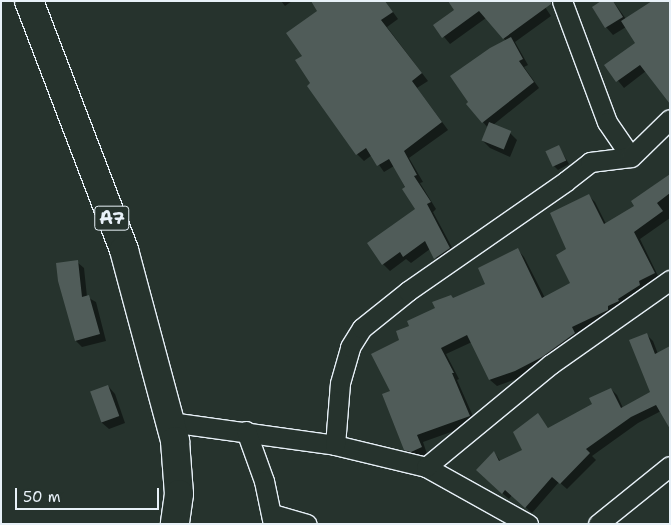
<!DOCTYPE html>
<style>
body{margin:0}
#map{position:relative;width:671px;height:525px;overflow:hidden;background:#26332d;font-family:"Shantell Sans",sans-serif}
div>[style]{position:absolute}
.shadow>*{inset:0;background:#0007}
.building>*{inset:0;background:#505c59;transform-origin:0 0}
.roads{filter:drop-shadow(1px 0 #e8f1f8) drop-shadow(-1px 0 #e8f1f8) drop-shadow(0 1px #e8f1f8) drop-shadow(0 -1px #e8f1f8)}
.minor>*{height:19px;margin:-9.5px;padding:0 9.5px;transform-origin:9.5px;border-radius:9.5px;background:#26332d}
.highway>*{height:28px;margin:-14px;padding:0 14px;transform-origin:14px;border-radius:14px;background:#26332d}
span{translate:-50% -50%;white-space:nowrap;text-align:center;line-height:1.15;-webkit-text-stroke:5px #26332d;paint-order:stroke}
.shield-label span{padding:1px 4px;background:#26332d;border:1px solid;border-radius:4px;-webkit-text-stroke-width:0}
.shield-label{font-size:18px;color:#e8f1f8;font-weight:700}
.frame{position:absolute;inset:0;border:2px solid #e8f1f8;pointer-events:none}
.scale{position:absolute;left:15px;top:488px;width:144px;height:22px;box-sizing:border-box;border:2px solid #e8f1f8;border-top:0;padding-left:6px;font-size:15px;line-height:18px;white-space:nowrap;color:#e8f1f8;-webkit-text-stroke:4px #26332d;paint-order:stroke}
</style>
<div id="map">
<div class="shadow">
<div style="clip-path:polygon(281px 1px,292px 1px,285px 6px)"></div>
<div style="clip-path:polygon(385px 1px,398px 19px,387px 27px,428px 81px,417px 88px,448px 130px,409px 158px,423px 182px,420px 183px,436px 209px,433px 212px,456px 255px,442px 265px,430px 249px,411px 263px,406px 259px,390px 271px,383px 264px,416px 209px,394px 166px,384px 172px,372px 155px,364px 161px,357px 154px,311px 84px,304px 56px,319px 11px)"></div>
<div style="clip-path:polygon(541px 1px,551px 16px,515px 42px,528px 65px,524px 67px,539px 88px,493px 125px,510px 133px,517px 140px,510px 157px,490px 148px,482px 140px,488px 128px,468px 104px,506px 41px,486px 18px,450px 44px,435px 26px,456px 10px)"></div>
<div style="clip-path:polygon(603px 1px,613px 1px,626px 19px,654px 1px,670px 1px,670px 100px,646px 71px,624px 88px,606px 66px,637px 43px,626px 27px,613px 35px,606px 27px,594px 7px)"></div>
<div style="clip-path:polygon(559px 147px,569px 164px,558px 170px,554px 166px)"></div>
<div style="clip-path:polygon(670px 174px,670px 218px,640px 239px,660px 280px,522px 377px,497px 386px,490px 380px,472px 342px,446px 354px,459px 379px,457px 380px,476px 423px,423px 442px,427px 454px,418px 458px,412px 456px,406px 450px,392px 391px,401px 340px,410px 326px,454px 299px,487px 284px,518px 250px,524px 257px,545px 298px,572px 284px,567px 249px,589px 196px,595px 202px,606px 224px,636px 206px,633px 201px)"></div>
<div style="clip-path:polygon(77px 262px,84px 268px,87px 297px,96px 302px,106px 341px,82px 347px,76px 341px)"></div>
<div style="clip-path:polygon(647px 335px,653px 341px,658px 354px,661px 411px,638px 423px,592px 456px,596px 460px,567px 489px,559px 482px,532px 513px,512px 495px,509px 499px,484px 477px,494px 452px,501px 462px,523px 451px,538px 415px,549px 429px,594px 405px,611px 389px,617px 395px,623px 408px,652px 392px)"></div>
<div style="clip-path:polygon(108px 386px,115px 394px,125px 423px,109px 429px,101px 422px)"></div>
</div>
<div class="building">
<div style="clip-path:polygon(311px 1px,385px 1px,393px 12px,381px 20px,422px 73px,412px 81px,442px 122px,404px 151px,417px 175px,414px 176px,431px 202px,427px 204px,450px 248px,434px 259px,425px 241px,403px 257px,400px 252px,382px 265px,367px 243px,415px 209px,402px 189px,405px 187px,389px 159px,377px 166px,366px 148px,356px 155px,307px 86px,310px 83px,295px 60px,302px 56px,286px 33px,317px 11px)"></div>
<div style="clip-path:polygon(448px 1px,551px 1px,551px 4px,503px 39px,479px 11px,442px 38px,433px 25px,454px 10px)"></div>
<div style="clip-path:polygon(601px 1px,613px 1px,623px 17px,605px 28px,592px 7px)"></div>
<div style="clip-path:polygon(652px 1px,670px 1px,670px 104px,640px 65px,616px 82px,604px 65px,635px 43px,621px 21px)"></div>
<div style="clip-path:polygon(511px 37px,523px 59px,519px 61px,534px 82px,482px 123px,466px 104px,468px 102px,450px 76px,490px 48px)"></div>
<div style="left:489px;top:122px;width:24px;height:20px;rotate:22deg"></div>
<div style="left:559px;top:145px;width:17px;height:15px;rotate:65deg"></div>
<div style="clip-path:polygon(670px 174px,670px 193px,657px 203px,663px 211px,634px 232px,655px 273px,639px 281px,640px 285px,618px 299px,619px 301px,608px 306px,608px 310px,572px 327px,575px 333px,542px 357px,515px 371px,489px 380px,467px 335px,441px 348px,454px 373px,452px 373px,470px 416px,417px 435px,422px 447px,411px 452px,404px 450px,382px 394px,390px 391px,371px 354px,399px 340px,396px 331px,409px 326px,407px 321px,435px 308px,432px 302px,451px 295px,453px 298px,485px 284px,478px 268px,518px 248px,542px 298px,570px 283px,556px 255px,566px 249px,550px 213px,589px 194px,604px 224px,634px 206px,631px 201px)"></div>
<div style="clip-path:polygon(78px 260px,82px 297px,89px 295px,100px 334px,75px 341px,58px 281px,56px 263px)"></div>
<div style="clip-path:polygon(647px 333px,655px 354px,670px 346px,670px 429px,656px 405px,631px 417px,586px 449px,590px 453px,560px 484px,552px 477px,525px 508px,505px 490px,502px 494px,476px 470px,494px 451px,499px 461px,522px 450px,513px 432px,538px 413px,548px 428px,592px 404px,589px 398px,611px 388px,621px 408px,650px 392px,629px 340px)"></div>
<div style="left:108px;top:385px;width:33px;height:19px;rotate:70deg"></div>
</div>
<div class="roads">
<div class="minor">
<div style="left:562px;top:1px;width:129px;rotate:69.6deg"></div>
<div style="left:607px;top:122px;width:42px;rotate:55.6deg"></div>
<div style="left:170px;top:422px;width:167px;rotate:7.9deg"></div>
<div style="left:335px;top:445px;width:94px;rotate:13.6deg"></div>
<div style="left:426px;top:467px;width:117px;rotate:29.2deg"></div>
<div style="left:246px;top:431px;width:53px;rotate:70.2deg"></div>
<div style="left:264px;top:481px;width:44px;rotate:78.2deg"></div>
<div style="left:335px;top:445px;width:62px;rotate:-85.4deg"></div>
<div style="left:340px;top:383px;width:37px;rotate:-74deg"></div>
<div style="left:350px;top:347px;width:22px;rotate:-58deg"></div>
<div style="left:362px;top:328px;width:59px;rotate:-38.8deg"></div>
<div style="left:408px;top:291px;width:193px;rotate:-34.8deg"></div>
<div style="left:566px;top:181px;width:31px;rotate:-38deg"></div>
<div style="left:590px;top:162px;width:41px;rotate:-7deg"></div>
<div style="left:631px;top:157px;width:54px;rotate:-44.3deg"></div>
<div style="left:426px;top:467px;width:162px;rotate:-39.5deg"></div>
<div style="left:551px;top:364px;width:146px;rotate:-35.2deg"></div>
<div style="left:272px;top:514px;width:36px;rotate:16deg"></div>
<div style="left:598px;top:524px;width:92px;rotate:-38.9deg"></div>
</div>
<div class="highway">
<div style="left:29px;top:1px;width:267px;rotate:69.1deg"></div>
<div style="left:124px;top:250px;width:198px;rotate:75deg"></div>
<div style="left:175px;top:441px;width:53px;rotate:85.7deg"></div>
<div style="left:179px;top:494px;width:30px;rotate:98deg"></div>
</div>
</div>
<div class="shield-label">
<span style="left:112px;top:218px">A7</span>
</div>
<div class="frame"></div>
<div class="scale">50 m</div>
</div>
